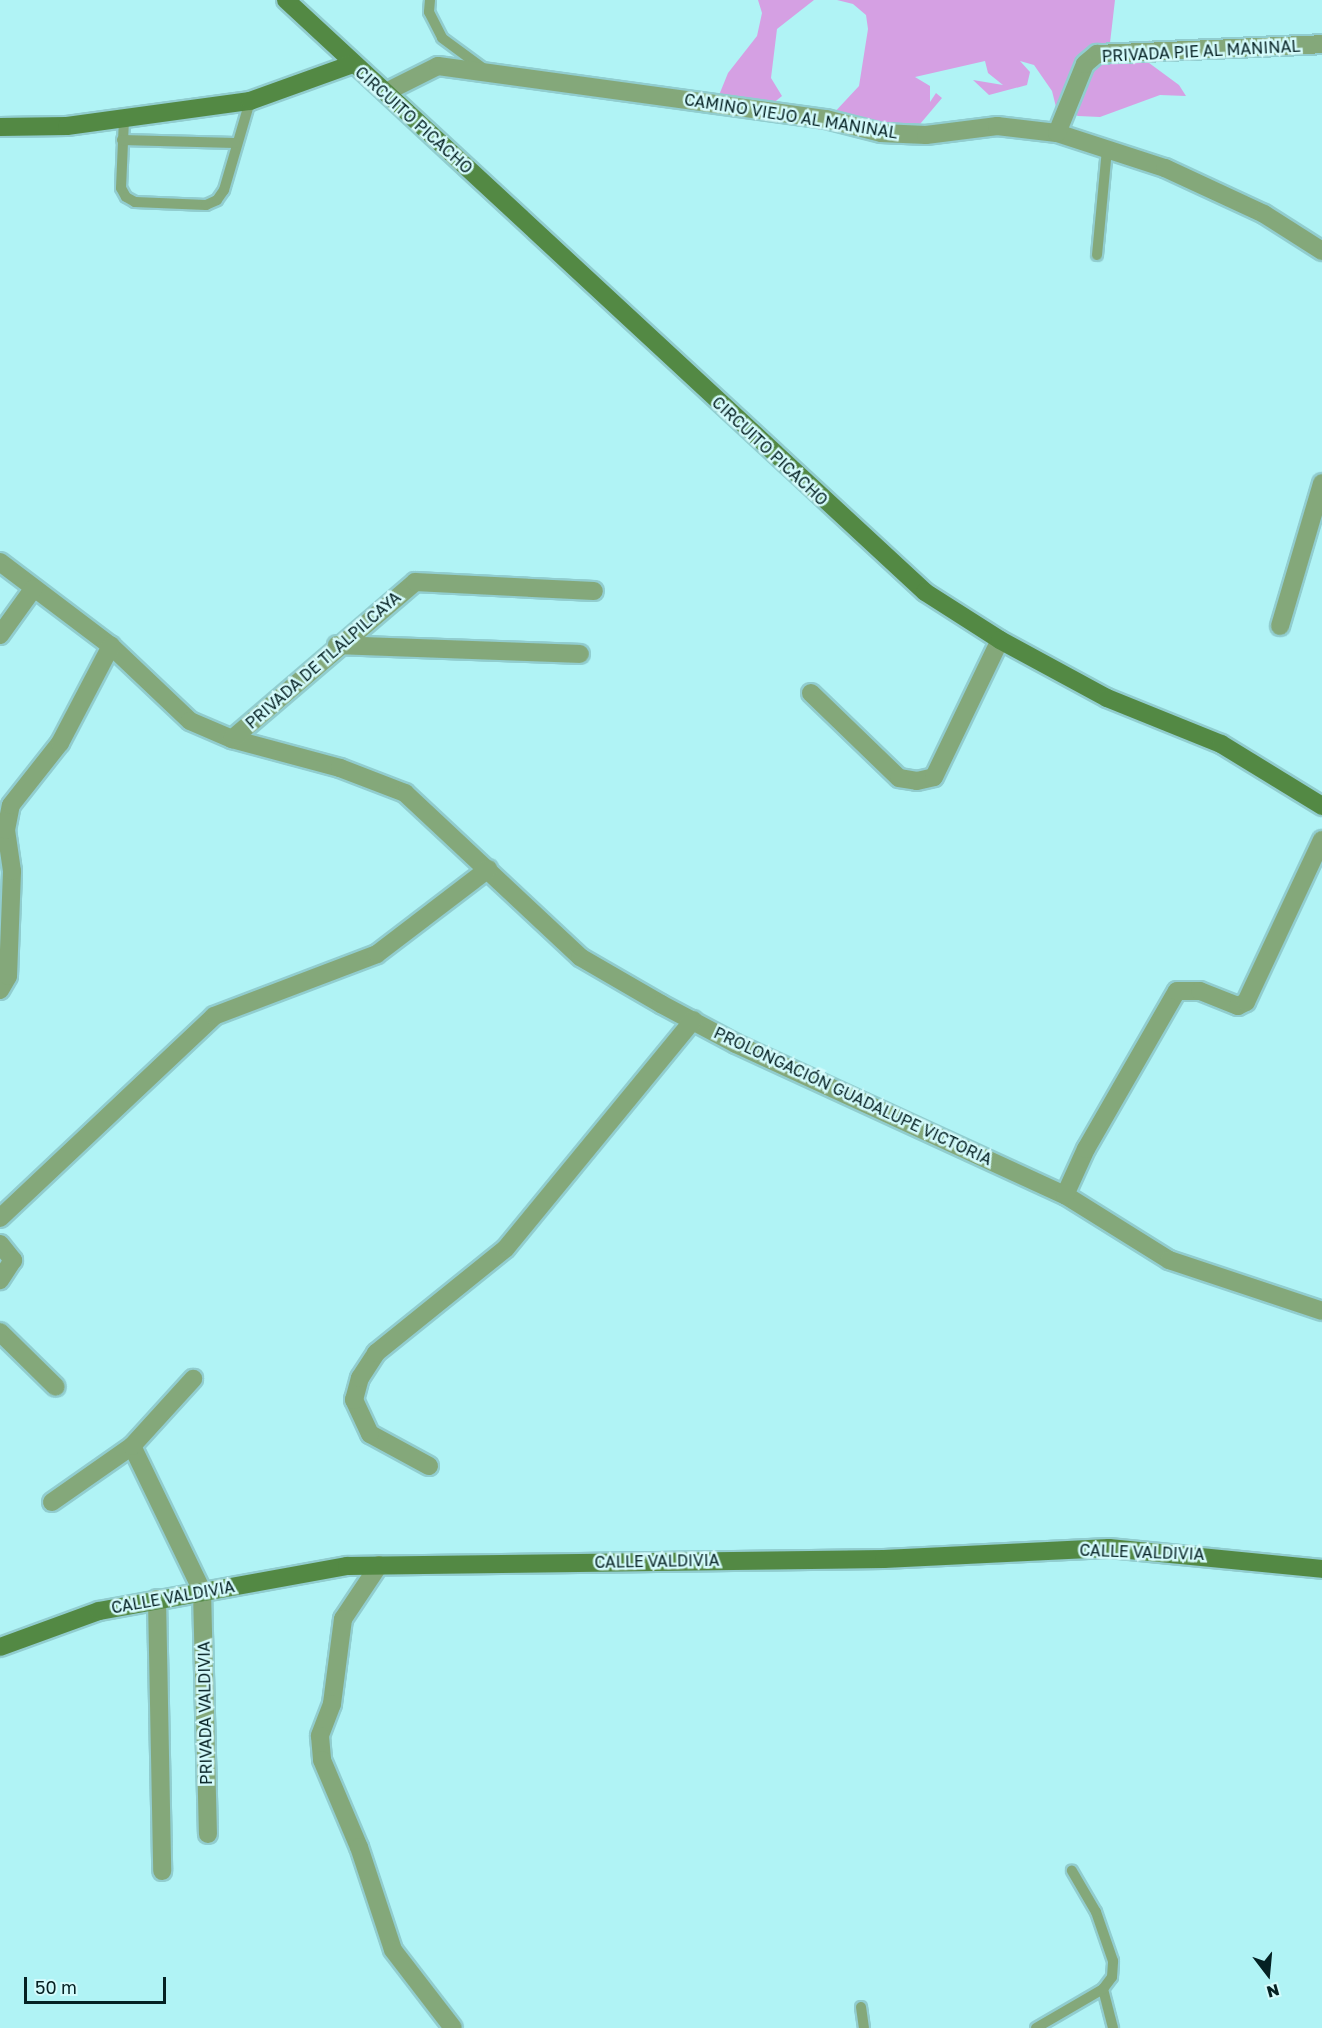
<!DOCTYPE html>
<meta charset="utf-8">
<style>
body{margin:0}
#map{position:relative;width:1322px;height:2028px;overflow:hidden;background:#b0f3f5;font-family:"Golos Text",sans-serif}
div>[style]{position:absolute}
.forest>*{inset:0;background:#d5a0e3}
.roads{filter:drop-shadow(2px 0 #91cdcf) drop-shadow(-2px 0 #91cdcf) drop-shadow(0 2px #91cdcf) drop-shadow(0 -2px #91cdcf)}
.lane>*{height:10px;margin:-5px;padding:0 5px;transform-origin:5px;border-radius:5px;background:#84a87a}
.street>*{height:18px;margin:-9px;padding:0 9px;transform-origin:9px;border-radius:9px;background:#84a87a}
.secondary>*{height:18px;margin:-9px;padding:0 9px;transform-origin:9px;border-radius:9px;background:#538944}
span{translate:-50% -50%;white-space:nowrap;text-align:center;line-height:1.15;-webkit-text-stroke:5px #d4fbfc;paint-order:stroke}
.street-label{font-size:16px;color:#052123}
.north{position:absolute;left:1238px;top:1944px;width:60px;height:60px;-webkit-text-stroke:4px #d4fbfc;paint-order:stroke;rotate:164deg;font-size:16px;font-weight:700;line-height:24px;text-align:center;color:#052123}
.north::after{content:'';display:block;margin:auto;width:21px;height:27px;background:#052123;clip-path:polygon(50% 0,100% 100%,50% 72%,0 100%)}
.scale{position:absolute;left:24px;top:1977px;width:142px;height:27px;box-sizing:border-box;border:3px solid #052123;border-top:0;padding-left:8px;font-size:18px;line-height:21px;white-space:nowrap;color:#052123;-webkit-text-stroke:4px #d4fbfc;paint-order:stroke}
</style>
<div id="map">
<div class="forest">
<div style="clip-path:polygon(758px 0,814px 0,777px 29px,771px 78px,782px 96px,760px 114px,711px 115px,728px 73px,757px 36px,762px 13px)"></div>
<div style="clip-path:polygon(837px 0,1115px 0,1110px 43px,1146px 54px,1149px 40px,1156px 50px,1145px 60px,1179px 85px,1186px 96px,1160px 95px,1100px 117px,1078px 116px,1056px 107px,1052px 91px,1034px 65px,1020px 61px,1030px 72px,1027px 85px,989px 95px,973px 80px,1003px 85px,988px 73px,985px 61px,915px 77px,930px 86px,930px 102px,936px 93px,942px 98px,915px 130px,843px 124px,818px 130px,859px 86px,868px 29px,866px 15px,853px 4px)"></div>
</div>
<div class="roads">
<div class="lane">
<div style="left:430px;top:0;width:12px;rotate:95deg"></div>
<div style="left:429px;top:12px;width:29px;rotate:63deg"></div>
<div style="left:442px;top:38px;width:52px;rotate:36.4deg"></div>
<div style="left:124px;top:119px;width:69px;rotate:92.5deg"></div>
<div style="left:121px;top:188px;width:10px;rotate:61deg"></div>
<div style="left:126px;top:197px;width:10px;rotate:29deg"></div>
<div style="left:135px;top:202px;width:71px;rotate:2.4deg"></div>
<div style="left:206px;top:205px;width:12px;rotate:-24deg"></div>
<div style="left:217px;top:200px;width:12px;rotate:-55deg"></div>
<div style="left:224px;top:190px;width:93px;rotate:-73.7deg"></div>
<div style="left:122px;top:140px;width:113px;rotate:1.5deg"></div>
<div style="left:1097px;top:255px;width:105px;rotate:-84.6deg"></div>
<div style="left:1103px;top:1989px;width:40px;rotate:75.6deg"></div>
<div style="left:861px;top:2007px;width:21px;rotate:82deg"></div>
<div style="left:1036px;top:2028px;width:78px;rotate:-30.2deg"></div>
<div style="left:1103px;top:1989px;width:15px;rotate:-53deg"></div>
<div style="left:1112px;top:1977px;width:16px;rotate:-86deg"></div>
<div style="left:1113px;top:1961px;width:52px;rotate:-109.1deg"></div>
<div style="left:1096px;top:1912px;width:48px;rotate:-120.3deg"></div>
</div>
<div class="street">
<div style="left:386px;top:92px;width:58px;rotate:-26.6deg"></div>
<div style="left:438px;top:66px;width:392px;rotate:7.8deg"></div>
<div style="left:826px;top:119px;width:57px;rotate:14.3deg"></div>
<div style="left:881px;top:133px;width:45px;rotate:2.5deg"></div>
<div style="left:926px;top:135px;width:72px;rotate:-7.2deg"></div>
<div style="left:997px;top:126px;width:60px;rotate:6.7deg"></div>
<div style="left:1057px;top:133px;width:114px;rotate:18deg"></div>
<div style="left:1165px;top:168px;width:109px;rotate:24.9deg"></div>
<div style="left:1264px;top:214px;width:69px;rotate:32.5deg"></div>
<div style="left:1057px;top:133px;width:74px;rotate:-67.9deg"></div>
<div style="left:1085px;top:64px;width:16px;rotate:-40deg"></div>
<div style="left:1097px;top:54px;width:225px;rotate:-2.5deg"></div>
<div style="left:0;top:562px;width:139px;rotate:37.1deg"></div>
<div style="left:111px;top:646px;width:109px;rotate:43.5deg"></div>
<div style="left:190px;top:721px;width:46px;rotate:23.2deg"></div>
<div style="left:232px;top:739px;width:112px;rotate:15deg"></div>
<div style="left:340px;top:768px;width:70px;rotate:21deg"></div>
<div style="left:405px;top:793px;width:240px;rotate:43.1deg"></div>
<div style="left:580px;top:957px;width:94px;rotate:30.1deg"></div>
<div style="left:661px;top:1004px;width:85px;rotate:28.1deg"></div>
<div style="left:736px;top:1044px;width:362px;rotate:24.7deg"></div>
<div style="left:1065px;top:1195px;width:123px;rotate:32deg"></div>
<div style="left:1169px;top:1260px;width:161px;rotate:18.4deg"></div>
<div style="left:1280px;top:626px;width:149px;rotate:-73.6deg"></div>
<div style="left:0;top:635px;width:57px;rotate:-54.3deg"></div>
<div style="left:337px;top:645px;width:243px;rotate:2.1deg"></div>
<div style="left:811px;top:693px;width:122px;rotate:44deg"></div>
<div style="left:899px;top:778px;width:18px;rotate:9deg"></div>
<div style="left:917px;top:781px;width:17px;rotate:-13deg"></div>
<div style="left:934px;top:777px;width:152px;rotate:-64.3deg"></div>
<div style="left:232px;top:739px;width:241px;rotate:-40.6deg"></div>
<div style="left:415px;top:582px;width:179px;rotate:2.9deg"></div>
<div style="left:0;top:990px;width:16px;rotate:-60deg"></div>
<div style="left:8px;top:976px;width:105px;rotate:-87.8deg"></div>
<div style="left:12px;top:871px;width:41px;rotate:-98.3deg"></div>
<div style="left:6px;top:830px;width:25px;rotate:-79deg"></div>
<div style="left:11px;top:805px;width:79px;rotate:-51.7deg"></div>
<div style="left:60px;top:743px;width:110px;rotate:-62.3deg"></div>
<div style="left:1065px;top:1195px;width:51px;rotate:-65.5deg"></div>
<div style="left:1086px;top:1149px;width:182px;rotate:-60.1deg"></div>
<div style="left:1177px;top:991px;width:23px"></div>
<div style="left:1200px;top:991px;width:41px;rotate:21.5deg"></div>
<div style="left:1238px;top:1006px;width:9px;rotate:-27deg"></div>
<div style="left:1246px;top:1002px;width:179px;rotate:-64.9deg"></div>
<div style="left:0;top:1218px;width:294px;rotate:-43.3deg"></div>
<div style="left:214px;top:1016px;width:174px;rotate:-20.8deg"></div>
<div style="left:377px;top:954px;width:140px;rotate:-37.4deg"></div>
<div style="left:0;top:1244px;width:21px;rotate:51deg"></div>
<div style="left:13px;top:1260px;width:24px;rotate:123deg"></div>
<div style="left:0;top:1332px;width:78px;rotate:44.5deg"></div>
<div style="left:132px;top:1446px;width:161px;rotate:64.2deg"></div>
<div style="left:202px;top:1591px;width:243px;rotate:88.6deg"></div>
<div style="left:429px;top:1466px;width:67px;rotate:-151.5deg"></div>
<div style="left:370px;top:1434px;width:38px;rotate:-115deg"></div>
<div style="left:354px;top:1400px;width:23px;rotate:-75deg"></div>
<div style="left:360px;top:1378px;width:30px;rotate:-57deg"></div>
<div style="left:376px;top:1353px;width:167px;rotate:-38.9deg"></div>
<div style="left:506px;top:1248px;width:295px;rotate:-50.6deg"></div>
<div style="left:52px;top:1502px;width:98px;rotate:-35deg"></div>
<div style="left:132px;top:1446px;width:91px;rotate:-47.7deg"></div>
<div style="left:379px;top:1565px;width:65px;rotate:123.7deg"></div>
<div style="left:343px;top:1619px;width:86px;rotate:97.4deg"></div>
<div style="left:332px;top:1704px;width:34px;rotate:111deg"></div>
<div style="left:320px;top:1736px;width:24px;rotate:85deg"></div>
<div style="left:322px;top:1760px;width:95px;rotate:67deg"></div>
<div style="left:359px;top:1847px;width:108px;rotate:71.7deg"></div>
<div style="left:393px;top:1950px;width:98px;rotate:52.4deg"></div>
<div style="left:157px;top:1599px;width:272px;rotate:88.9deg"></div>
</div>
<div class="secondary">
<div style="left:286px;top:0;width:871px;rotate:42.81deg"></div>
<div style="left:925px;top:592px;width:89px;rotate:32.6deg"></div>
<div style="left:1000px;top:640px;width:122px;rotate:28.5deg"></div>
<div style="left:1107px;top:698px;width:123px;rotate:22deg"></div>
<div style="left:1221px;top:744px;width:119px;rotate:31.5deg"></div>
<div style="left:0;top:127px;width:67px;rotate:-0.9deg"></div>
<div style="left:67px;top:126px;width:185px;rotate:-7.8deg"></div>
<div style="left:250px;top:101px;width:109px;rotate:-19.8deg"></div>
<div style="left:0;top:1647px;width:105px;rotate:-20deg"></div>
<div style="left:99px;top:1611px;width:252px;rotate:-10.3deg"></div>
<div style="left:347px;top:1566px;width:537px;rotate:-0.75deg"></div>
<div style="left:884px;top:1559px;width:225px;rotate:-2.8deg"></div>
<div style="left:1109px;top:1548px;width:214px;rotate:5.6deg"></div>
</div>
</div>
<div class="street-label">
<span style="left:1201px;top:51px;rotate:-3deg">PRIVADA PIE AL MANINAL</span>
<span style="left:791px;top:116px;rotate:9deg">CAMINO VIEJO AL MANINAL</span>
<span style="left:414px;top:120px;rotate:42deg">CIRCUITO PICACHO</span>
<span style="left:770px;top:451px;rotate:43deg">CIRCUITO PICACHO</span>
<span style="left:323px;top:660px;rotate:-41deg">PRIVADA DE TLALPILCAYA</span>
<span style="left:853px;top:1096px;rotate:25deg">PROLONGACIÓN GUADALUPE VICTORIA</span>
<span style="left:1142px;top:1552px;rotate:2deg">CALLE VALDIVIA</span>
<span style="left:657px;top:1561px;rotate:-1deg">CALLE VALDIVIA</span>
<span style="left:173px;top:1597px;rotate:-10deg">CALLE VALDIVIA</span>
<span style="left:205px;top:1713px;rotate:-91deg">PRIVADA VALDIVIA</span>
</div>
<div class="north">N</div>
<div class="scale">50 m</div>
</div>
